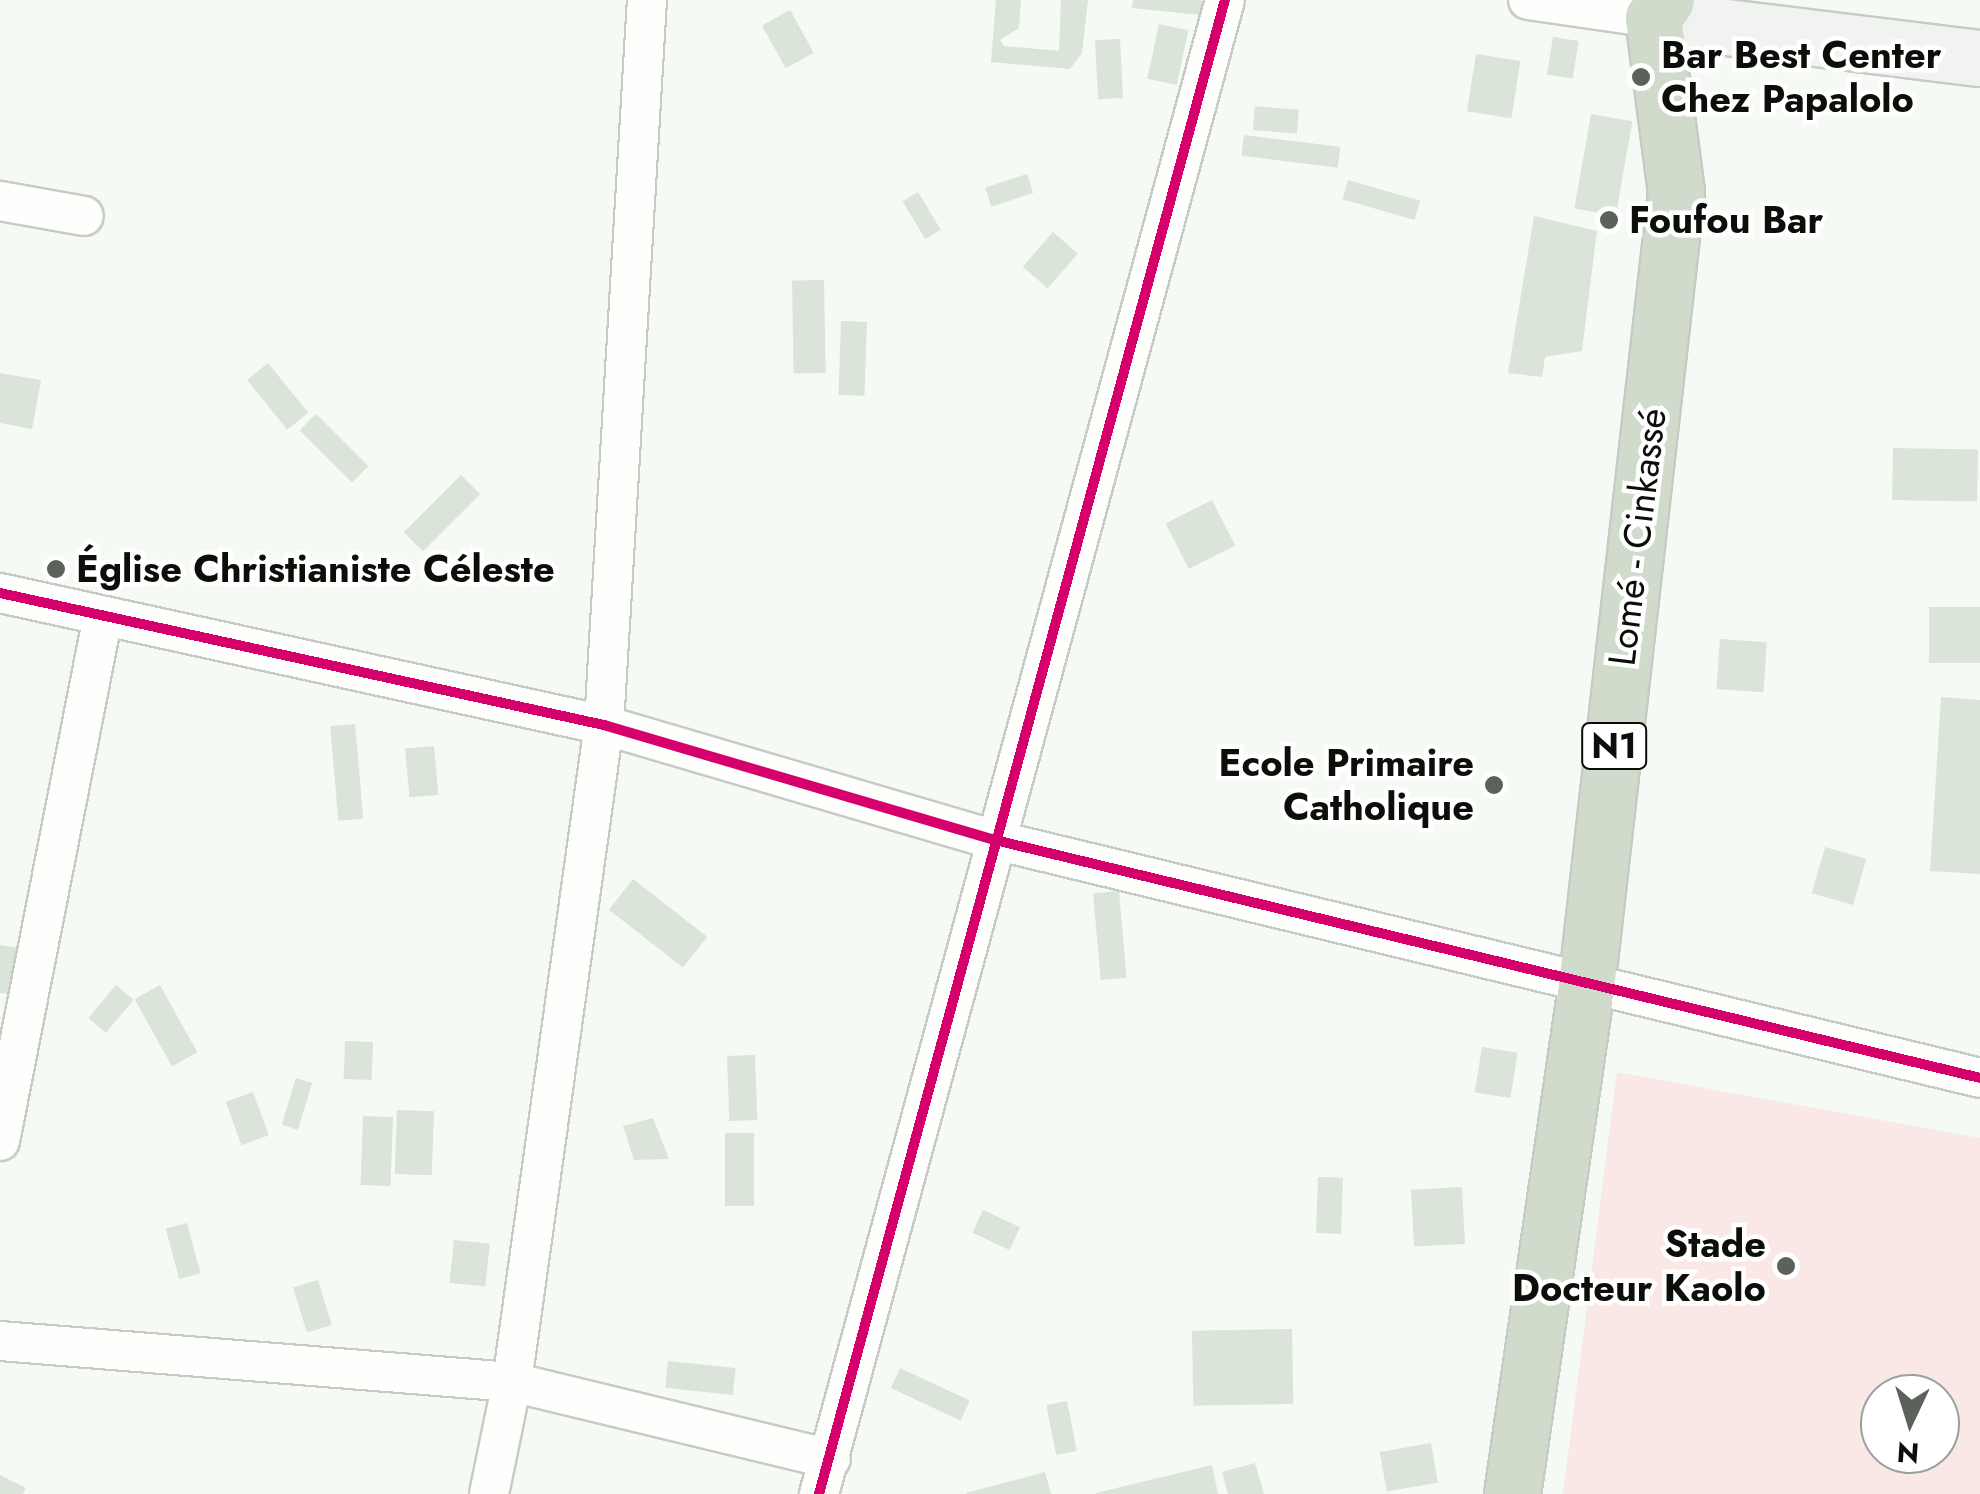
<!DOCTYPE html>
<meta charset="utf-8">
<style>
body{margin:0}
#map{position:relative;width:1980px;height:1494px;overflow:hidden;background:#f5faf4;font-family:Jost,sans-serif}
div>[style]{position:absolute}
.green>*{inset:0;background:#f9e8e6}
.building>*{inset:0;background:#dbe4d8;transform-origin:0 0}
.roads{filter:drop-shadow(2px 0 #c7cbc6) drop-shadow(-2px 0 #c7cbc6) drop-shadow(0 2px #c7cbc6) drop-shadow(0 -2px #c7cbc6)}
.street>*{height:38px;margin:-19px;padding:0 19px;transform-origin:19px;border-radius:19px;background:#fefefd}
.secondary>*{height:55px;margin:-27.5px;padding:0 27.5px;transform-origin:27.5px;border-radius:27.5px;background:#f0f3ef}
.highway>*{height:55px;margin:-27.5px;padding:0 27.5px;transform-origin:27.5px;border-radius:27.5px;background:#d0dbcc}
.cycleway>*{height:10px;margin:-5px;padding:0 5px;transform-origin:5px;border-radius:5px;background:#d6006c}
.dots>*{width:28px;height:28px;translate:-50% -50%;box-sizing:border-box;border:5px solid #fff;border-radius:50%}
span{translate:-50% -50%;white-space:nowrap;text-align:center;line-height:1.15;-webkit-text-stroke:9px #fff;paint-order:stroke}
.shield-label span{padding:2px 8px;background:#fff;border:2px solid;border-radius:8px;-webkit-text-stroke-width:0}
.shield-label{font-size:35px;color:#0b0e09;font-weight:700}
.poi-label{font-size:38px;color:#0b0e09;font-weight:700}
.left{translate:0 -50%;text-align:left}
.right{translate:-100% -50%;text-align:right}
.street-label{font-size:38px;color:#0b0e09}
.north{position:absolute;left:1860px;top:1374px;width:100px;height:100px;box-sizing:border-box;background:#fff;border:2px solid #9d9f9d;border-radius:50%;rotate:184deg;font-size:28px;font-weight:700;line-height:40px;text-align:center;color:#0b0e09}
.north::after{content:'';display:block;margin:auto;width:35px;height:45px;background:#5d615b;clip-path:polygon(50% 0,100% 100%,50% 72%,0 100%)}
</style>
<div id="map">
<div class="green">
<div style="clip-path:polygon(evenodd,1617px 1072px,1980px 1138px,1980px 1494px,1563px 1494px,1617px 1072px,1940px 1394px,1940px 1454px,1880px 1454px,1880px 1394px,1940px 1394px)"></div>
</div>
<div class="building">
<div style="clip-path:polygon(996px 0,1021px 0,1019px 28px,1000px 40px,1004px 46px,1059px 51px,1061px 0,1088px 0,1082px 53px,1070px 69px,991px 62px)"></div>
<div style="clip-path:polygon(1133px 0,1202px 0,1200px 15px,1132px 8px)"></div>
<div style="left:790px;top:10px;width:49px;height:32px;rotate:61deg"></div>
<div style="left:1159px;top:24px;width:30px;height:56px;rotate:12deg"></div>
<div style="left:1553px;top:37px;width:26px;height:38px;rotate:9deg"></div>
<div style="left:1120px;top:39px;width:59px;height:25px;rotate:87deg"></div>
<div style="left:1476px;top:54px;width:45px;height:58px;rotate:9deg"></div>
<div style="left:1255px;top:106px;width:44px;height:24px;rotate:5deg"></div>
<div style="left:1591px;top:114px;width:42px;height:96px;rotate:10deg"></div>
<div style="left:1244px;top:135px;width:97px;height:21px;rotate:7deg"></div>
<div style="left:1027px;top:174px;width:20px;height:44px;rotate:72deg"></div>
<div style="left:1348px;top:180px;width:75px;height:20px;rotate:16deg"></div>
<div style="left:918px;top:192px;width:44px;height:18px;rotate:59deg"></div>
<div style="clip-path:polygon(1534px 216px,1597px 231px,1582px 351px,1545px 357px,1542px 377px,1508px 373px)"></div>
<div style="left:1053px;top:232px;width:33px;height:46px;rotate:41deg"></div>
<div style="left:824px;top:280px;width:93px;height:32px;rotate:89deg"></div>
<div style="left:841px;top:321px;width:26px;height:74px;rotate:2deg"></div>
<div style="left:268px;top:363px;width:64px;height:27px;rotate:51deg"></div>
<div style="clip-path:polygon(0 373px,41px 380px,32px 429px,0 423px)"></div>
<div style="left:316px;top:414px;width:74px;height:23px;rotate:45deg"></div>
<div style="left:1893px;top:448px;width:85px;height:52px;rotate:1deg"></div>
<div style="left:461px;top:475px;width:27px;height:81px;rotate:45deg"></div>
<div style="left:1212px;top:500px;width:51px;height:52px;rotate:63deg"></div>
<div style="left:1980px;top:607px;width:56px;height:51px;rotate:90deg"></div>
<div style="left:1720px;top:639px;width:47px;height:50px;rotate:4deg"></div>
<div style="clip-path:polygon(1941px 697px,1980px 700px,1980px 874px,1930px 871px)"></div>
<div style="left:355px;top:724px;width:95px;height:25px;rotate:85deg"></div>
<div style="left:434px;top:746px;width:49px;height:29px;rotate:85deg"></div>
<div style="left:1825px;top:847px;width:43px;height:48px;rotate:16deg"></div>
<div style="left:633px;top:879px;width:94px;height:39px;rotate:38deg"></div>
<div style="left:1119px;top:891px;width:87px;height:26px;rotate:85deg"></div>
<div style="clip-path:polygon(0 945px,19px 948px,10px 994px,0 993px)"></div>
<div style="left:116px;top:985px;width:23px;height:43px;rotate:40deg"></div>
<div style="left:160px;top:985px;width:77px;height:29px;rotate:61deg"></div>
<div style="left:345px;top:1041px;width:28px;height:38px;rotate:2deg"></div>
<div style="left:1482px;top:1047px;width:36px;height:46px;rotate:9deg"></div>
<div style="left:755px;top:1055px;width:65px;height:28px;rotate:88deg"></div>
<div style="left:296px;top:1078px;width:17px;height:49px;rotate:17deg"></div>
<div style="left:253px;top:1092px;width:46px;height:29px;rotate:70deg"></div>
<div style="left:397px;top:1110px;width:37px;height:64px;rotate:2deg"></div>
<div style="left:363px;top:1116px;width:30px;height:69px;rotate:2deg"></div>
<div style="clip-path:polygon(653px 1118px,669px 1159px,634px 1160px,623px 1126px)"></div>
<div style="left:725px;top:1133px;width:29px;height:73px"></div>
<div style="left:1318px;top:1177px;width:25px;height:56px;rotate:2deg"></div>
<div style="left:1462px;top:1187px;width:57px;height:51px;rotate:87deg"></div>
<div style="left:983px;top:1210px;width:41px;height:25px;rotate:25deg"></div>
<div style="left:187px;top:1223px;width:52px;height:22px;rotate:75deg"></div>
<div style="left:454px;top:1240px;width:36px;height:43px;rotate:6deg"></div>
<div style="left:318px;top:1280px;width:47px;height:26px;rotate:73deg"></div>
<div style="left:1292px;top:1329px;width:75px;height:100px;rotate:89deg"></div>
<div style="left:668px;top:1361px;width:68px;height:27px;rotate:6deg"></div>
<div style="left:900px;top:1368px;width:77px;height:22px;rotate:25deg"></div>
<div style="left:1067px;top:1401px;width:51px;height:21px;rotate:79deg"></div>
<div style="left:1431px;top:1443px;width:40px;height:52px;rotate:80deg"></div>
<div style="clip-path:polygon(1255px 1463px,1264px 1494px,1228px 1494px,1222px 1472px)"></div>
<div style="clip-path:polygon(1212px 1465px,1218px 1494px,1096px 1494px,1096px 1493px)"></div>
<div style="clip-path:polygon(1045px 1472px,1051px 1494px,966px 1494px,966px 1493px)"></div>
<div style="clip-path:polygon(0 1475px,26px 1488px,23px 1494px,0 1494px)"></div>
</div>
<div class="roads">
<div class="street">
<div style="left:1528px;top:0;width:126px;rotate:8.2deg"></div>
<div style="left:0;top:201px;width:85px;rotate:10.1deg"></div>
<div style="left:0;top:593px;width:618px;rotate:12.33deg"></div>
<div style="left:604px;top:725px;width:408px;rotate:16.4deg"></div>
<div style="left:995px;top:840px;width:1013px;rotate:13.58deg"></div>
<div style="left:0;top:1141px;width:535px;rotate:-78.9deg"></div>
<div style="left:0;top:1341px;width:514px;rotate:4.58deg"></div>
<div style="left:512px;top:1382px;width:328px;rotate:13.6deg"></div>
<div style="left:489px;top:1494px;width:114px;rotate:-78.4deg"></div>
<div style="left:512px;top:1382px;width:663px;rotate:-82.03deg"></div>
<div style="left:604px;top:725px;width:726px;rotate:-86.61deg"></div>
<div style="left:819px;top:1494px;width:1548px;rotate:-74.8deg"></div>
</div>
<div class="secondary">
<div style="left:1653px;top:18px;width:329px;rotate:7deg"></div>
</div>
<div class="highway">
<div style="left:1512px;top:1494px;width:512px;rotate:-81.7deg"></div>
<div style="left:1586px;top:987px;width:800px;rotate:-83.54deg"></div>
<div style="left:1676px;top:192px;width:176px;rotate:-97.5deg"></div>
<div style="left:1653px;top:18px;width:22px;rotate:-54deg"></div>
</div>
</div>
<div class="cycleway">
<div style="left:0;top:593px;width:618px;rotate:12.33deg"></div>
<div style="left:604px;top:725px;width:408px;rotate:16.4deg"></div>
<div style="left:995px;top:840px;width:1013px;rotate:13.58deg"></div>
<div style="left:819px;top:1494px;width:1548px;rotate:-74.8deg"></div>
</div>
<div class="dots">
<div style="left:1641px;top:77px;background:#5d615b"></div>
<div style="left:1609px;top:220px;background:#5d615b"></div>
<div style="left:56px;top:569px;background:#5d615b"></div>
<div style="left:1494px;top:785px;background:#5d615b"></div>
<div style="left:1786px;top:1266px;background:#5d615b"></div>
</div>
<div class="shield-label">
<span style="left:1614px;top:746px">N1</span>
</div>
<div class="poi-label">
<span class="left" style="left:1661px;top:77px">Bar Best Center<br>Chez Papalolo</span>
<span class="left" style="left:1629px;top:220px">Foufou Bar</span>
<span class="left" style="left:76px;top:569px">Église Christianiste Céleste</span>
<span class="right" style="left:1474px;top:785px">Ecole Primaire<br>Catholique</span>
<span class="right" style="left:1766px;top:1266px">Stade<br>Docteur Kaolo</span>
</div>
<div class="street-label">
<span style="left:1637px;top:537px;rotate:-83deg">Lomé - Cinkassé</span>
</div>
<div class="north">N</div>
</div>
